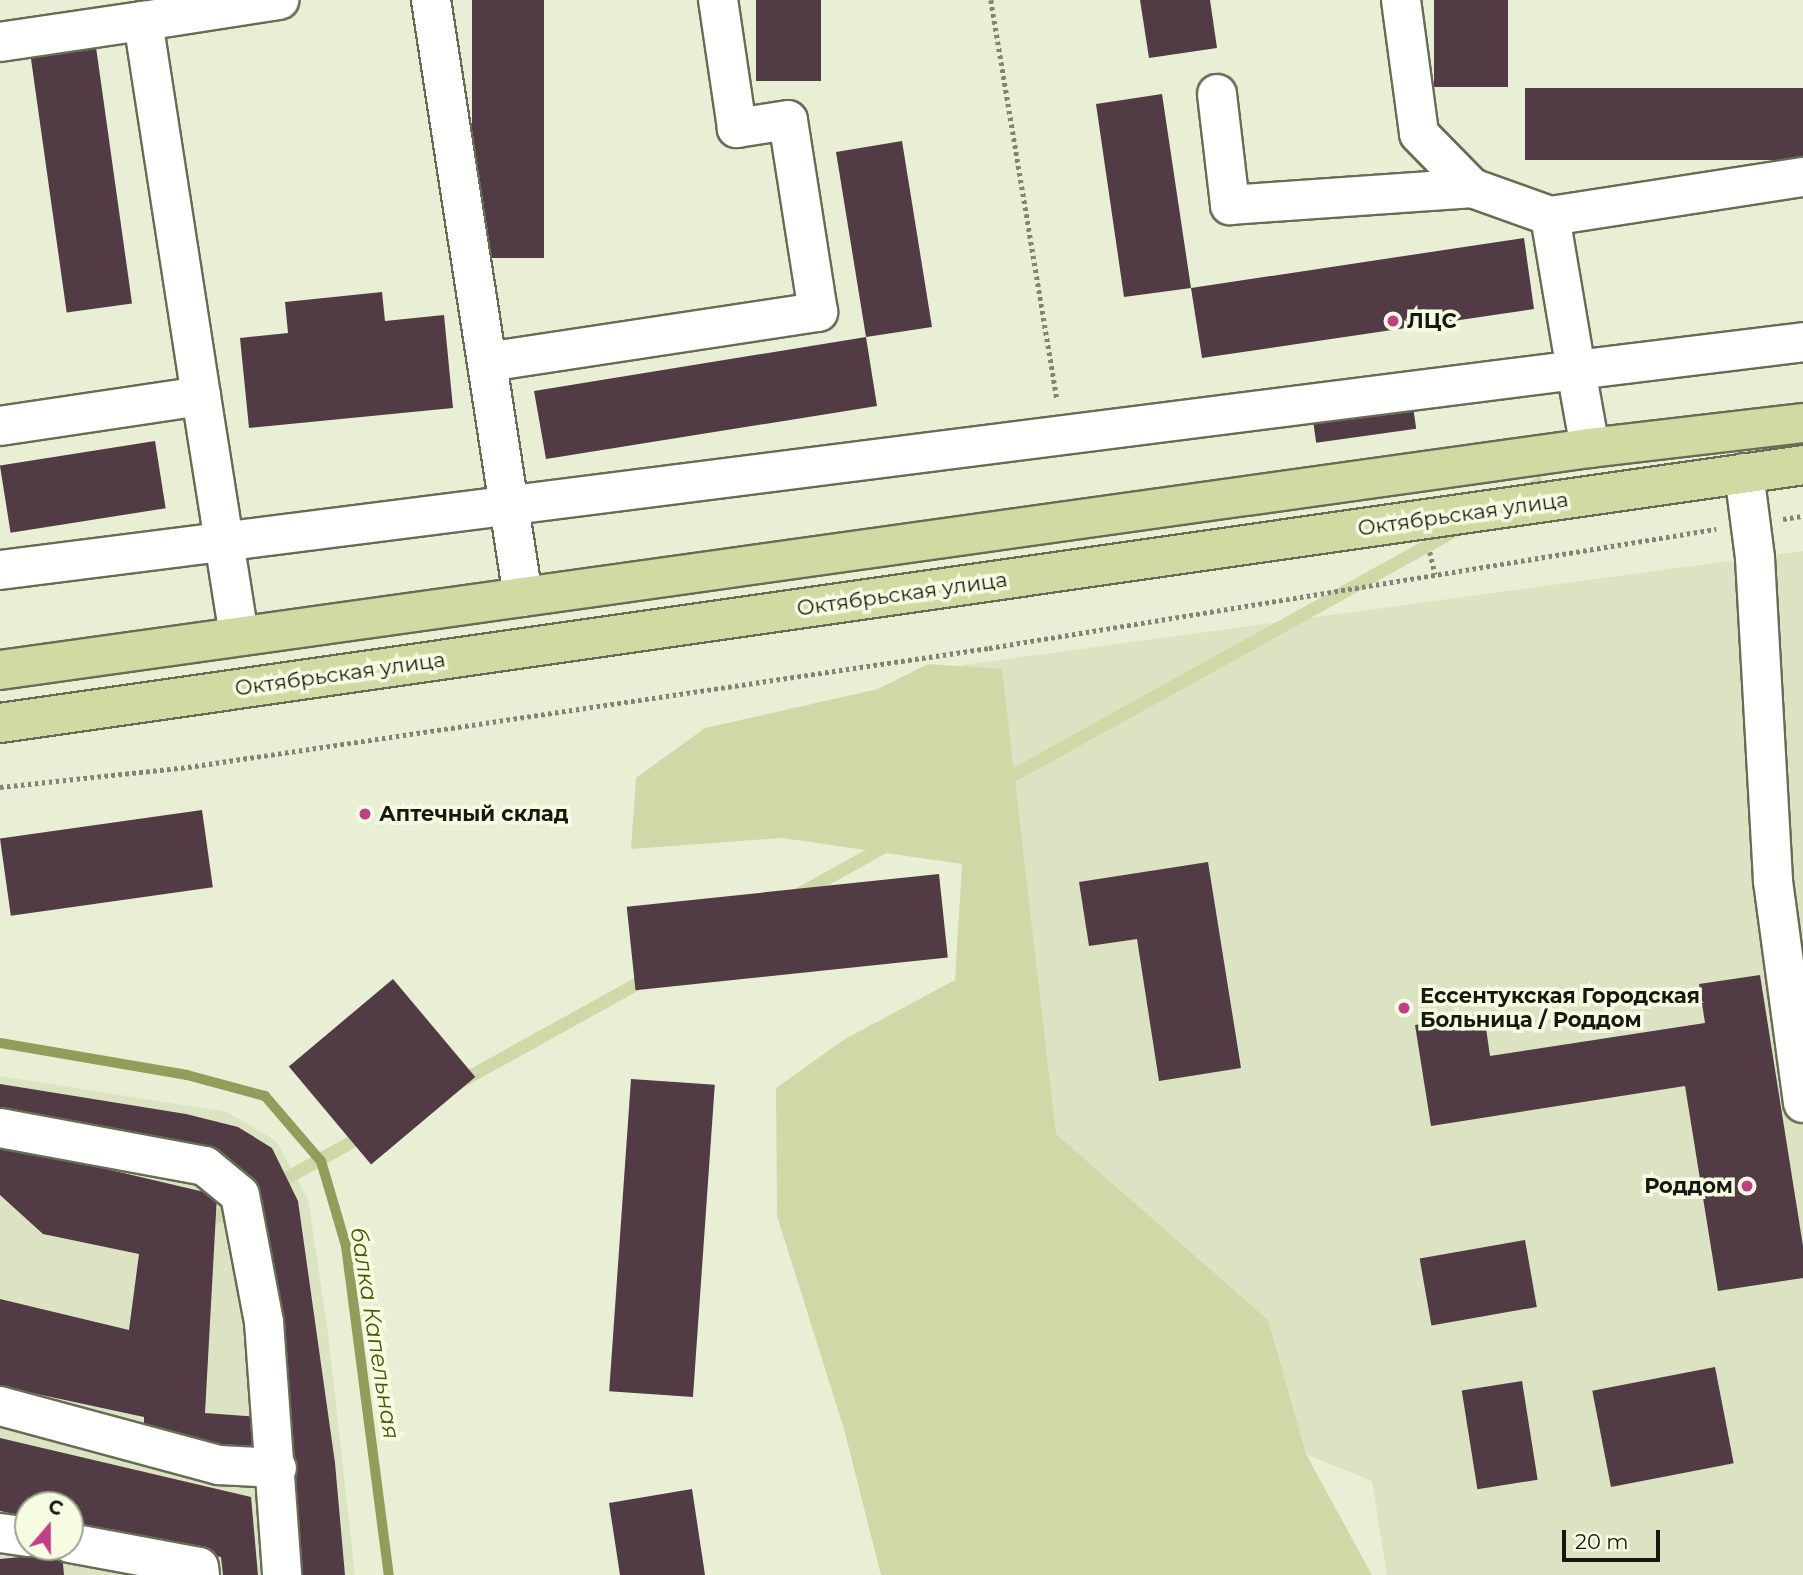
<!DOCTYPE html>
<meta charset="utf-8">
<style>
body{margin:0}
#map{position:relative;width:1803px;height:1575px;overflow:hidden;background:#e9efd5;font-family:Montserrat,sans-serif}
div>[style]{position:absolute}
.built>*{inset:0;background:#dce3c2}
.green>*{inset:0;background:#cfd9a8;transform-origin:0 0}
.stream>*{height:10px;margin:-5px;padding:0 5px;transform-origin:5px;border-radius:5px;background:#919d59}
.building>*{inset:0;background:#513b45;transform-origin:0 0}
.path>*{height:4.5px;margin-top:-2.25px;transform-origin:0;background:repeating-linear-gradient(90deg,#818573 0 3.5px,transparent 0 7px)}
.roads{filter:drop-shadow(2px 0 #676c55) drop-shadow(-2px 0 #676c55) drop-shadow(0 2px #676c55) drop-shadow(0 -2px #676c55)}
.minor>*{height:38px;margin:-19px;padding:0 19px;transform-origin:19px;border-radius:19px;background:#fff}
.major>*{height:38px;margin:-19px;padding:0 19px;transform-origin:19px;border-radius:19px;background:#d0daa3}
.dots>*{width:19px;height:19px;translate:-50% -50%;box-sizing:border-box;border:4px solid #f6fce2;border-radius:50%}
span{translate:-50% -50%;white-space:nowrap;text-align:center;line-height:1.15;-webkit-text-stroke:7px #f6fce2;paint-order:stroke}
.poi-label{font-size:21px;color:#171910;font-weight:700}
.left{translate:0 -50%;text-align:left}
.right{translate:-100% -50%;text-align:right}
.street-label{font-size:21px;color:#171910}
.water-label{font-size:23px;color:#4c5603;font-style:italic}
.north{position:absolute;left:14px;top:1491px;width:70px;height:70px;box-sizing:border-box;background:#f6fce2;border:2px solid #9da18e;border-radius:50%;rotate:20deg;font-size:19px;font-weight:700;line-height:28px;text-align:center;color:#171910}
.north::after{content:'';display:block;margin:auto;width:24px;height:32px;background:#c03f87;clip-path:polygon(50% 0,100% 100%,50% 72%,0 100%)}
.scale{position:absolute;left:1562px;top:1530px;width:98px;height:32px;box-sizing:border-box;border:4px solid #171910;border-top:0;padding-left:9px;font-size:21px;line-height:24px;white-space:nowrap;color:#171910;-webkit-text-stroke:5px #f6fce2;paint-order:stroke}
</style>
<div id="map">
<div class="built">
<div style="clip-path:polygon(1803px 551px,1803px 1575px,1387px 1575px,1372px 1481px,1049px 1350px,962px 665px)"></div>
<div style="clip-path:polygon(evenodd,0 1076px,227px 1112px,276px 1141px,308px 1199px,328px 1333px,355px 1575px,0 1575px,0 1076px,28px 1505px,70px 1505px,70px 1547px,28px 1547px,28px 1505px)"></div>
</div>
<div class="green">
<div style="left:1540px;top:476px;width:13px;height:1555px;rotate:61deg"></div>
<div style="clip-path:polygon(928px 664px,1002px 669px,1056px 1134px,1268px 1320px,1306px 1454px,1372px 1575px,881px 1575px,844px 1429px,777px 1216px,776px 1088px,845px 1039px,955px 980px,962px 864px,782px 838px,631px 849px,636px 778px,705px 728px,878px 689px)"></div>
</div>
<div class="stream">
<div style="left:0;top:1043px;width:190px;rotate:9.7deg"></div>
<div style="left:187px;top:1075px;width:81px;rotate:15.1deg"></div>
<div style="left:265px;top:1096px;width:86px;rotate:49.3deg"></div>
<div style="left:321px;top:1161px;width:89px;rotate:73.6deg"></div>
<div style="left:346px;top:1246px;width:332px;rotate:82.6deg"></div>
</div>
<div class="building">
<div style="left:472px;top:0;width:72px;height:258px"></div>
<div style="left:756px;top:0;width:65px;height:81px"></div>
<div style="clip-path:polygon(1140px 0,1210px 0,1217px 48px,1149px 58px)"></div>
<div style="left:1434px;top:0;width:74px;height:87px"></div>
<div style="left:95px;top:40px;width:266px;height:66px;rotate:82deg"></div>
<div style="left:1803px;top:88px;width:72px;height:278px;rotate:90deg"></div>
<div style="clip-path:polygon(1162px 94px,1191px 288px,1524px 238px,1534px 309px,1202px 358px,1191px 288px,1124px 297px,1096px 104px)"></div>
<div style="clip-path:polygon(902px 141px,932px 327px,866px 337px,877px 406px,546px 459px,534px 391px,866px 337px,836px 152px)"></div>
<div style="clip-path:polygon(382px 292px,385px 321px,444px 315px,453px 408px,249px 428px,240px 338px,288px 333px,285px 302px)"></div>
<div style="left:1412px;top:399px;width:30px;height:101px;rotate:82deg"></div>
<div style="left:155px;top:441px;width:68px;height:157px;rotate:81deg"></div>
<div style="left:202px;top:810px;width:78px;height:204px;rotate:82deg"></div>
<div style="clip-path:polygon(1208px 862px,1241px 1068px,1159px 1081px,1137px 939px,1089px 946px,1079px 882px)"></div>
<div style="left:939px;top:874px;width:84px;height:314px;rotate:84deg"></div>
<div style="clip-path:polygon(1760px 975px,1803px 1246px,1803px 1278px,1718px 1291px,1685px 1086px,1431px 1126px,1415px 1025px,1484px 1014px,1490px 1056px,1705px 1023px,1699px 984px)"></div>
<div style="left:393px;top:979px;width:128px;height:136px;rotate:50deg"></div>
<div style="left:631px;top:1079px;width:84px;height:313px;rotate:4deg"></div>
<div style="clip-path:polygon(0 1084px,186px 1114px,238px 1127px,272px 1148px,298px 1201px,335px 1463px,345px 1575px,302px 1575px,292px 1466px,239px 1177px,0 1116px)"></div>
<div style="clip-path:polygon(0 1144px,217px 1195px,205px 1413px,261px 1417px,265px 1448px,144px 1437px,144px 1417px,0 1386px,0 1299px,129px 1330px,139px 1254px,43px 1234px,0 1195px)"></div>
<div style="left:1525px;top:1240px;width:68px;height:107px;rotate:80deg"></div>
<div style="left:1715px;top:1367px;width:98px;height:125px;rotate:79deg"></div>
<div style="left:1522px;top:1381px;width:100px;height:61px;rotate:81deg"></div>
<div style="clip-path:polygon(0 1438px,251px 1497px,258px 1575px,223px 1575px,221px 1557px,70px 1526px,70px 1505px,28px 1505px,28px 1517px,0 1511px)"></div>
<div style="clip-path:polygon(692px 1489px,705px 1575px,620px 1575px,609px 1503px)"></div>
<div style="clip-path:polygon(62px 1553px,64px 1575px,0 1575px,0 1559px)"></div>
</div>
<div class="path">
<div style="left:991px;top:0;width:405px;rotate:80.6deg"></div>
<div style="left:1783px;top:519px;width:20px;rotate:-9deg"></div>
<div style="left:1430px;top:552px;width:23px;rotate:77deg"></div>
<div style="left:0;top:787px;width:189px;rotate:-6.1deg"></div>
<div style="left:188px;top:767px;width:810px;rotate:-8.45deg"></div>
<div style="left:989px;top:648px;width:737px;rotate:-9.3deg"></div>
</div>
<div class="roads">
<div class="minor">
<div style="left:431px;top:0;width:604px;rotate:81.24deg"></div>
<div style="left:1401px;top:0;width:135px;rotate:82.3deg"></div>
<div style="left:1419px;top:134px;width:76px;rotate:45.5deg"></div>
<div style="left:1472px;top:188px;width:83px;rotate:19.7deg"></div>
<div style="left:0;top:42px;width:145px;rotate:-8.4deg"></div>
<div style="left:1217px;top:94px;width:112px;rotate:83.3deg"></div>
<div style="left:1230px;top:205px;width:243px;rotate:-4deg"></div>
<div style="left:487px;top:362px;width:335px;rotate:-8.6deg"></div>
<div style="left:818px;top:312px;width:194px;rotate:-98.9deg"></div>
<div style="left:788px;top:120px;width:52px;rotate:171.1deg"></div>
<div style="left:737px;top:128px;width:129px;rotate:-98.4deg"></div>
<div style="left:201px;top:396px;width:379px;rotate:-98.8deg"></div>
<div style="left:143px;top:21px;width:138px;rotate:-8.8deg"></div>
<div style="left:0;top:426px;width:203px;rotate:-8.5deg"></div>
<div style="left:201px;top:396px;width:242px;rotate:81deg"></div>
<div style="left:1590px;top:448px;width:79px;rotate:-100.2deg"></div>
<div style="left:1576px;top:370px;width:229px;rotate:-7deg"></div>
<div style="left:1744px;top:473px;width:86px;rotate:82.6deg"></div>
<div style="left:1755px;top:558px;width:324px;rotate:86.8deg"></div>
<div style="left:1773px;top:881px;width:224px;rotate:82.3deg"></div>
<div style="left:0;top:570px;width:1589px;rotate:-7.23deg"></div>
<div style="left:1576px;top:370px;width:156px;rotate:-99.6deg"></div>
<div style="left:1550px;top:216px;width:256px;rotate:-8.8deg"></div>
<div style="left:0;top:1128px;width:208px;rotate:10.5deg"></div>
<div style="left:205px;top:1166px;width:45px;rotate:39.6deg"></div>
<div style="left:240px;top:1195px;width:129px;rotate:79.3deg"></div>
<div style="left:264px;top:1322px;width:254px;rotate:85.9deg"></div>
<div style="left:0;top:1406px;width:227px;rotate:15.1deg"></div>
<div style="left:219px;top:1465px;width:58px;rotate:3deg"></div>
<div style="left:0;top:1533px;width:28px;rotate:8deg"></div>
<div style="left:70px;top:1543px;width:131px;rotate:10.5deg"></div>
<div style="left:199px;top:1567px;width:8px;rotate:83deg"></div>
</div>
<div class="major">
<div style="left:0;top:670px;width:1605px;rotate:-7.95deg"></div>
<div style="left:1590px;top:448px;width:214px;rotate:-6.7deg"></div>
<div style="left:0;top:723px;width:1821px;rotate:-8.14deg"></div>
</div>
</div>
<div class="dots">
<div style="left:1393px;top:321px;background:#c03f87"></div>
<div style="left:365px;top:814px;background:#c03f87"></div>
<div style="left:1404px;top:1008px;background:#c03f87"></div>
<div style="left:1747px;top:1186px;background:#c03f87"></div>
</div>
<div class="poi-label">
<span class="left" style="left:1407px;top:321px">ЛЦС</span>
<span class="left" style="left:379px;top:814px">Аптечный склад</span>
<span class="left" style="left:1420px;top:1008px">Ессентукская Городская<br>Больница / Роддом</span>
<span class="right" style="left:1733px;top:1186px">Роддом</span>
</div>
<div class="street-label">
<span style="left:1463px;top:514px;rotate:-8deg">Октябрьская улица</span>
<span style="left:902px;top:594px;rotate:-8deg">Октябрьская улица</span>
<span style="left:340px;top:674px;rotate:-8deg">Октябрьская улица</span>
</div>
<div class="water-label">
<span style="left:375px;top:1333px;rotate:81deg">балка Капельная</span>
</div>
<div class="north">С</div>
<div class="scale">20 m</div>
</div>
